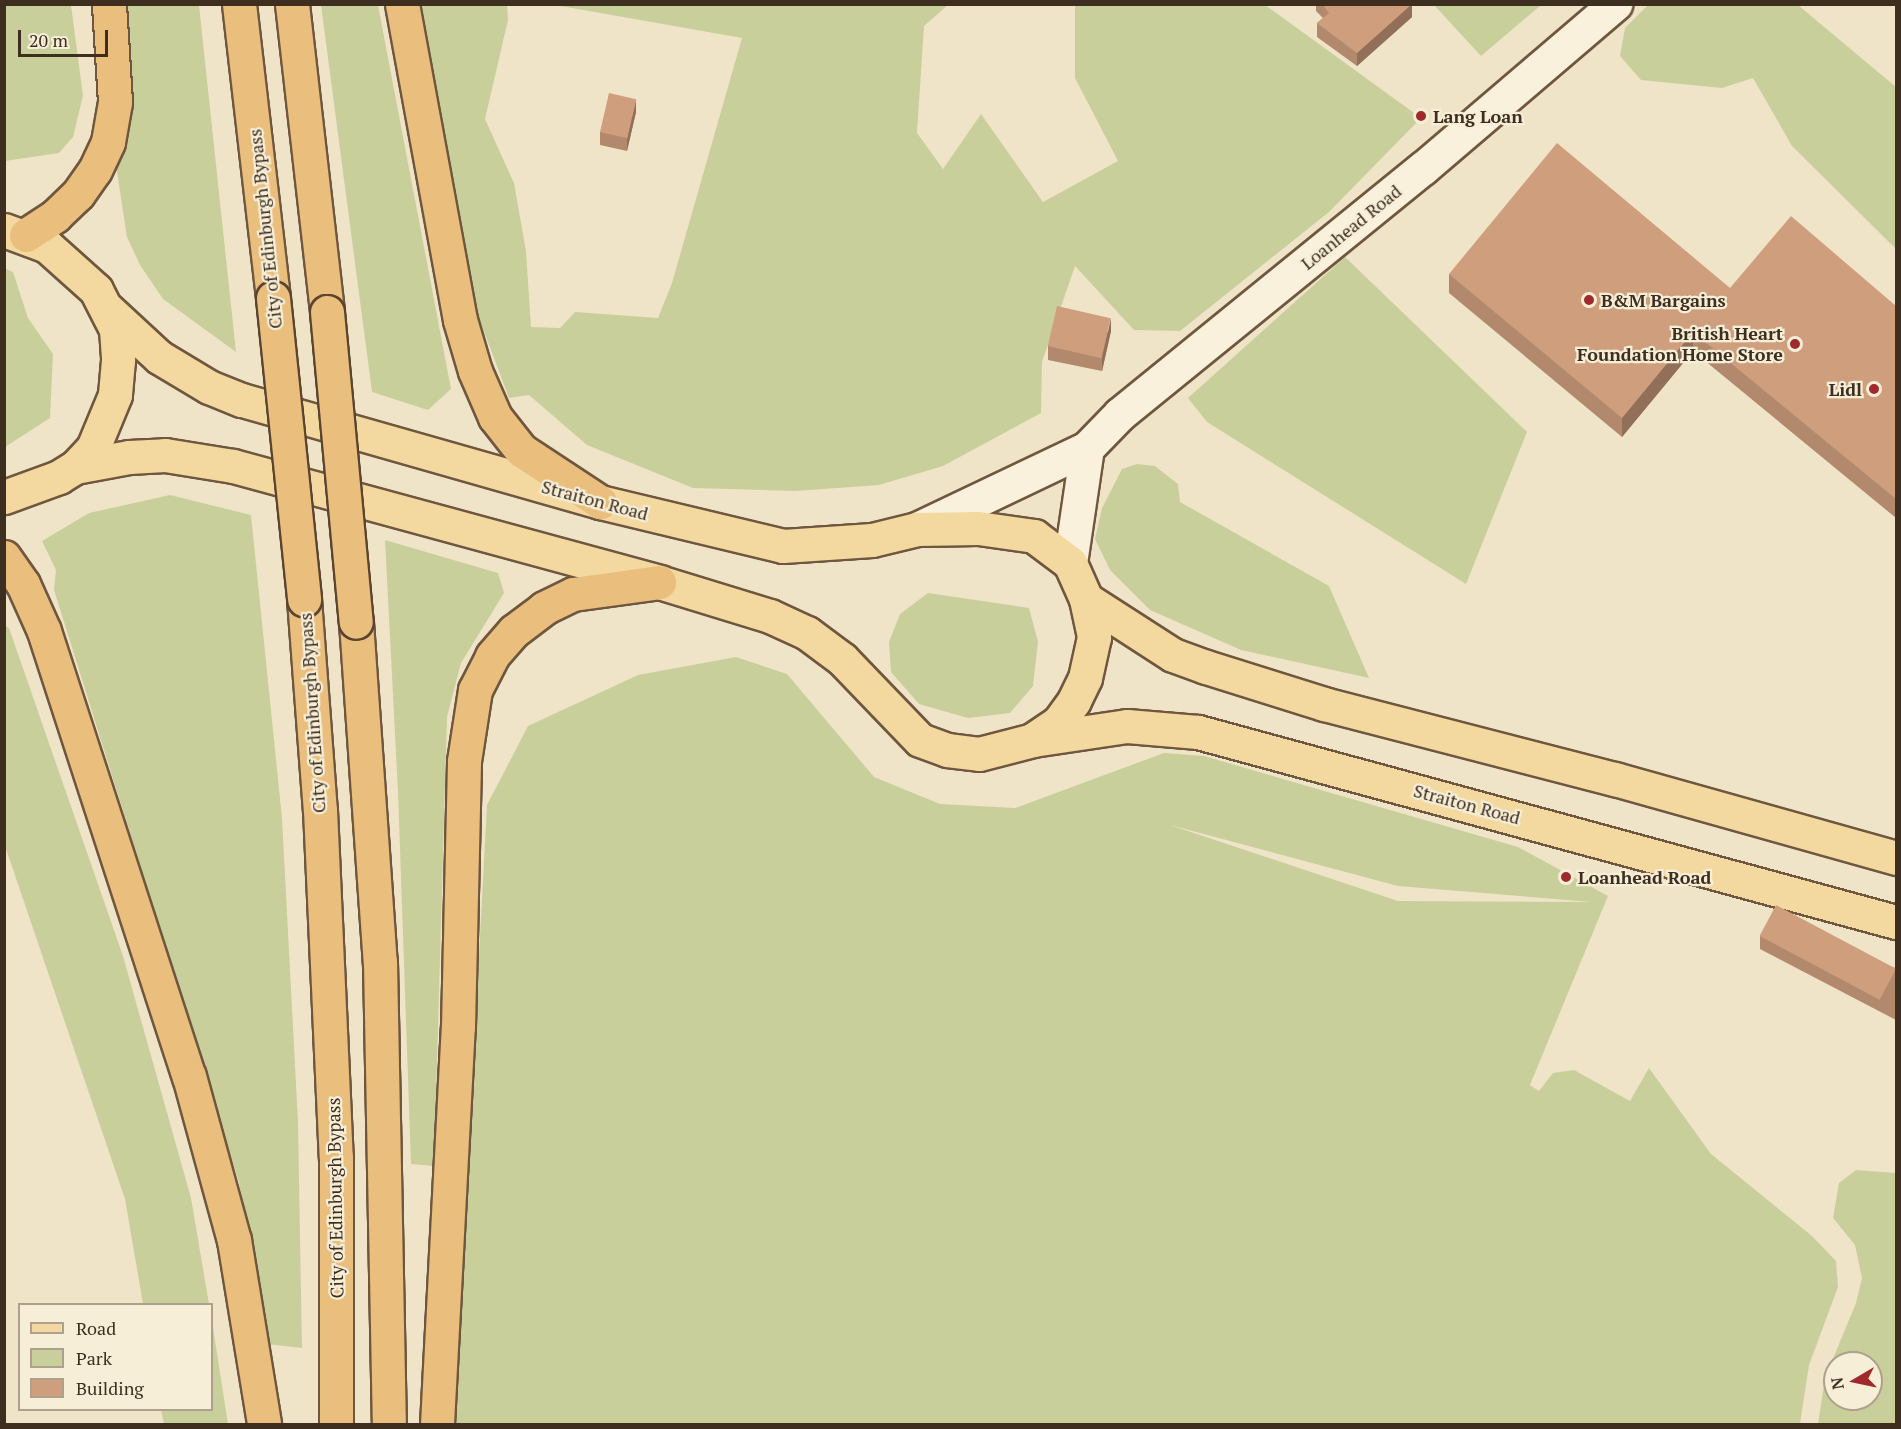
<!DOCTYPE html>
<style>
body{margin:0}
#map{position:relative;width:1901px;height:1429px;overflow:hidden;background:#f0e4c8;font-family:"PT Serif",serif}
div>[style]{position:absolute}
.green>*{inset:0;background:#c9cf9b}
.roads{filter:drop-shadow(2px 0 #6f573f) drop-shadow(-2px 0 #6f573f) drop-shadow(0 2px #6f573f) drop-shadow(0 -2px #6f573f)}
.secondary>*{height:33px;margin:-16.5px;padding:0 16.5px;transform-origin:16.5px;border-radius:16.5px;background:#faf1dc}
.primary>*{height:33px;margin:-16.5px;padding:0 16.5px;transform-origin:16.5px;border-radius:16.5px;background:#f3d9a0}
.trunk>*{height:33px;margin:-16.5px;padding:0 16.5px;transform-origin:16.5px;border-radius:16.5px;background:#eabe7c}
.bridges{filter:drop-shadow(2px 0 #5b4430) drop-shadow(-2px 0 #5b4430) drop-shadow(0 2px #5b4430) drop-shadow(0 -2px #5b4430)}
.trunk-bridge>*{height:33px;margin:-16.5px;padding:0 16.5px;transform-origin:16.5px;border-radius:16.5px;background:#eabe7c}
.wall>*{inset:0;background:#b2896c}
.shaded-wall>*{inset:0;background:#916f58}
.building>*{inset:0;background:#cf9f7d;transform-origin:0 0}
.dots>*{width:16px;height:16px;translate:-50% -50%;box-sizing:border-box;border:3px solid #f7eed8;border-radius:50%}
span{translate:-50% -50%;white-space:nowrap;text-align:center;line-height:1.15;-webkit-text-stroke:4.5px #f7eed8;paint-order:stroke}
.poi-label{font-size:18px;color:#3d2e20;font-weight:700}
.left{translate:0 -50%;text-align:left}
.right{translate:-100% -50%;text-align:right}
.street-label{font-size:18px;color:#3d2e20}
.frame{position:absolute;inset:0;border:6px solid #3d2e20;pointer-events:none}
.legend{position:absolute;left:18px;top:1303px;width:195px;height:108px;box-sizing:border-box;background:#f7eed8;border:2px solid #ada18e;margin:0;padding:8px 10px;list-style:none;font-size:18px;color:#3d2e20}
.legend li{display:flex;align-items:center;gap:12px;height:30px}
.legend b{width:30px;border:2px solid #ada18e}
.north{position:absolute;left:1823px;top:1351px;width:60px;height:60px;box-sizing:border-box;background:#f7eed8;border:2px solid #ada18e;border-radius:50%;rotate:261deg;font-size:16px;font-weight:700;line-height:24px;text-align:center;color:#3d2e20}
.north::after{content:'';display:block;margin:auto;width:21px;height:27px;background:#9e2a2b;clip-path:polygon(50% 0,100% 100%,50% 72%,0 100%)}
.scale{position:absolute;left:18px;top:30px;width:90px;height:27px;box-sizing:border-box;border:3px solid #3d2e20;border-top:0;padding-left:8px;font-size:18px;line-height:21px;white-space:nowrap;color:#3d2e20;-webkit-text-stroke:4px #f7eed8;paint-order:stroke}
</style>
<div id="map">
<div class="green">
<div style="clip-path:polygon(5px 4px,71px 5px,83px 96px,73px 137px,59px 153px,5px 161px)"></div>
<div style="clip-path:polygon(1649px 4px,1798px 5px,1896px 87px,1896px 249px,1792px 146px,1753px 78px,1722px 88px,1641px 80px,1620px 56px,1625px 28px)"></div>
<div style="clip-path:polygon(121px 5px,199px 5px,236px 352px,163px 299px,140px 265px,127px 237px,115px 159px)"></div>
<div style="clip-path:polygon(321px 5px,378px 5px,451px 389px,428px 410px,372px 392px)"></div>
<div style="clip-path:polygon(414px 5px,507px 5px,508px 20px,485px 119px,514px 183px,526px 251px,531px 327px,560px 328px,575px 312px,658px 318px,672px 283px,742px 38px,555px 5px,948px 5px,924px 26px,917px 133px,943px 169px,981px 114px,1043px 202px,1118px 161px,1075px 78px,1075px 5px,1265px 5px,1421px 118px,1329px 212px,1180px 331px,1134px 330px,1075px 266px,1042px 362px,1041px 413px,943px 466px,879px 485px,795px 491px,693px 488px,587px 445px,529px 395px,509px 398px,477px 313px)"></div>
<div style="clip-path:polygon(1434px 5px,1541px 5px,1481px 56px)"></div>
<div style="clip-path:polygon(1345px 257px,1527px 432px,1466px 584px,1207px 422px,1188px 398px)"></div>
<div style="clip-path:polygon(4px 268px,13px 272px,28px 318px,53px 354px,50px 418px,5px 447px)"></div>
<div style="clip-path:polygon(1137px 464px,1155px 466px,1178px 484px,1180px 502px,1329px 586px,1369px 678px,1241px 650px,1150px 610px,1110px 570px,1095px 539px,1102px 508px,1122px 469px)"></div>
<div style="clip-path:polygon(170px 495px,251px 515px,282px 818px,298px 1122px,302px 1348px,266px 1344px,239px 1182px,54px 590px,56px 570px,42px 541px,89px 513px)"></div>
<div style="clip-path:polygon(385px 540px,498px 573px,504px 593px,461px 663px,447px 717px,434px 1166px,411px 1164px,398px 792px)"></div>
<div style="clip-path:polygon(928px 593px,1029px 608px,1038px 642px,1033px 686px,1010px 713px,968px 718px,919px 704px,891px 672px,889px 642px,900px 614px)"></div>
<div style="clip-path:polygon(4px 625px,9px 628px,123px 956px,191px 1198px,209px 1304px,143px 1304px,125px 1199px,5px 846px)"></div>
<div style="clip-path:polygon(evenodd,736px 657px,787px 674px,874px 777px,940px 804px,1015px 808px,1164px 753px,1204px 756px,1518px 847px,1608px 896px,1530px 1085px,1539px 1091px,1553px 1073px,1574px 1070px,1630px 1101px,1649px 1068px,1711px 1154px,1812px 1236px,1836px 1261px,1838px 1287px,1809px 1365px,1800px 1424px,454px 1424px,487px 805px,528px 726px,638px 675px,736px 657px,1170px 825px,1398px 886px,1591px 902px,1398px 901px,1170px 825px)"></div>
<div style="clip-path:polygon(evenodd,1856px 1170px,1896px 1173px,1896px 1424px,1818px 1424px,1825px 1378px,1856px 1303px,1862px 1278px,1855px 1245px,1833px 1218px,1839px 1183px,1856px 1170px,1835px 1363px,1871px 1363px,1871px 1399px,1835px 1399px,1835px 1363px)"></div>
<div style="clip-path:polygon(212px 1321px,228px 1424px,164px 1424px,161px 1410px,212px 1410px)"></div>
</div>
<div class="roads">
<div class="secondary">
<div style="left:917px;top:529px;width:188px;rotate:-25.5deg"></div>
<div style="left:1087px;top:448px;width:47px;rotate:-45.9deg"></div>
<div style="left:1120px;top:414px;width:390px;rotate:-39.1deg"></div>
<div style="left:1423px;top:168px;width:253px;rotate:-40.5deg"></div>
<div style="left:1070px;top:563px;width:116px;rotate:-81.6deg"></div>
</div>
<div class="primary">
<div style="left:4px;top:230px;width:46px;rotate:20.4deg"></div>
<div style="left:47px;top:246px;width:66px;rotate:41.9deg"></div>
<div style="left:96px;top:290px;width:44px;rotate:62.9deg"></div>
<div style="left:116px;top:329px;width:31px;rotate:86deg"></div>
<div style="left:118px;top:360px;width:35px;rotate:95deg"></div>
<div style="left:115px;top:395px;width:57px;rotate:112.5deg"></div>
<div style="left:93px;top:448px;width:26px;rotate:133deg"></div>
<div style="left:75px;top:467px;width:19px;rotate:148deg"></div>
<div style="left:59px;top:477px;width:59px;rotate:160deg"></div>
<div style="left:107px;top:309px;width:71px;rotate:42.7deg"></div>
<div style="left:159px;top:357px;width:58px;rotate:31deg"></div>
<div style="left:209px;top:387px;width:35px;rotate:22deg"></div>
<div style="left:242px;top:400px;width:372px;rotate:15.9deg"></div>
<div style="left:600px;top:502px;width:188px;rotate:13.5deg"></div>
<div style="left:783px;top:546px;width:89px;rotate:-3.9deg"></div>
<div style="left:872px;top:540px;width:46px;rotate:-13.7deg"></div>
<div style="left:917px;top:529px;width:61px;rotate:-0.9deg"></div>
<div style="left:978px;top:528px;width:57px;rotate:8.1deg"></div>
<div style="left:1034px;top:536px;width:45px;rotate:36.9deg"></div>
<div style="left:1070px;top:563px;width:39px;rotate:66deg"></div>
<div style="left:1086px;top:599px;width:39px;rotate:78deg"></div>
<div style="left:1094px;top:637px;width:42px;rotate:102.4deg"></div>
<div style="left:1085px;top:678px;width:25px;rotate:116deg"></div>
<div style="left:1074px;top:701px;width:26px;rotate:126deg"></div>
<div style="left:1059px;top:722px;width:30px;rotate:146deg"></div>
<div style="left:75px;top:467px;width:55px;rotate:-10.5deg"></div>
<div style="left:129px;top:457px;width:36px;rotate:-3deg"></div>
<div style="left:165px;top:455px;width:69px;rotate:9.2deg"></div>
<div style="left:233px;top:466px;width:442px;rotate:15.2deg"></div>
<div style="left:659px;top:582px;width:116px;rotate:17deg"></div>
<div style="left:770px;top:616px;width:41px;rotate:24.7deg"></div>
<div style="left:807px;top:633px;width:44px;rotate:36.6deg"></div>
<div style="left:842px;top:659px;width:112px;rotate:46.1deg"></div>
<div style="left:920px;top:740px;width:29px;rotate:20deg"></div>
<div style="left:947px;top:750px;width:32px;rotate:7deg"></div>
<div style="left:979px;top:754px;width:56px;rotate:-14.5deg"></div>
<div style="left:1033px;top:740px;width:95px;rotate:-8.5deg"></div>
<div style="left:1127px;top:726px;width:71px;rotate:4.8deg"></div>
<div style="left:1198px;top:732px;width:723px;rotate:15.23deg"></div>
<div style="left:1086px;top:599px;width:103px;rotate:32.8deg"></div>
<div style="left:1173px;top:655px;width:35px;rotate:20deg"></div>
<div style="left:1206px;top:667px;width:124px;rotate:17.4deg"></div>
<div style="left:1324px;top:704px;width:301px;rotate:14.5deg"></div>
<div style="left:1615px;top:779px;width:292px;rotate:15.7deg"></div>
</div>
<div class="trunk">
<div style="left:239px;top:4px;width:296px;rotate:83.4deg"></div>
<div style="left:292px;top:4px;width:310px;rotate:83.5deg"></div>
<div style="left:402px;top:4px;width:321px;rotate:79.6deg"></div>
<div style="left:460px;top:320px;width:53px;rotate:73.6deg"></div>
<div style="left:475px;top:371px;width:50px;rotate:66.5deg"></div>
<div style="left:495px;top:417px;width:42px;rotate:51.8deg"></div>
<div style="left:521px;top:450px;width:95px;rotate:33.4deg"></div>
<div style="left:26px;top:235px;width:35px;rotate:-33deg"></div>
<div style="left:55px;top:216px;width:32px;rotate:-44deg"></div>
<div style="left:78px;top:194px;width:29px;rotate:-55deg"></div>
<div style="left:95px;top:170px;width:31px;rotate:-65deg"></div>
<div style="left:108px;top:142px;width:41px;rotate:-80.1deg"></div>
<div style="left:115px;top:102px;width:98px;rotate:-93.5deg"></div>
<div style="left:4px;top:557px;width:33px;rotate:55deg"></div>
<div style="left:23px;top:584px;width:51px;rotate:65.9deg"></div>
<div style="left:44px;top:631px;width:468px;rotate:72deg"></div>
<div style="left:189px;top:1076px;width:170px;rotate:74.7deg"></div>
<div style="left:234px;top:1240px;width:186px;rotate:80.7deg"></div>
<div style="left:304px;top:599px;width:212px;rotate:85.7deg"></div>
<div style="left:320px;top:810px;width:347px;rotate:87.4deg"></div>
<div style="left:336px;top:1157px;width:267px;rotate:90deg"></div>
<div style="left:356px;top:622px;width:341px;rotate:86deg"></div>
<div style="left:380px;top:962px;width:462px;rotate:88.9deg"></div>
<div style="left:437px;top:1424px;width:398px;rotate:-87deg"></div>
<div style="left:458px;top:1027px;width:266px;rotate:-88.7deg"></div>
<div style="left:464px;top:761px;width:72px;rotate:-81.2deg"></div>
<div style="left:475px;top:690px;width:38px;rotate:-63deg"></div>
<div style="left:492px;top:656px;width:33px;rotate:-49deg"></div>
<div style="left:514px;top:631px;width:38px;rotate:-37deg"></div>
<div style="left:544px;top:608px;width:32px;rotate:-26deg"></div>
<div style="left:573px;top:594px;width:87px;rotate:-7.9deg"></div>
</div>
</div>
<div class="bridges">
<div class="trunk-bridge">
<div style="left:273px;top:298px;width:303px;rotate:84.1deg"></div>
<div style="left:327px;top:312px;width:311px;rotate:84.7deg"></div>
</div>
</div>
<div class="wall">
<div style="clip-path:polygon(1316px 4px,1412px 4px,1412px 17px,1357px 66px,1317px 37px,1317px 23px,1323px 18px,1316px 11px)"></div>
<div style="clip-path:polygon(636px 112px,627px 151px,600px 145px,600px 132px)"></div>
<div style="clip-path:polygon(1449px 274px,1730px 288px,1896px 306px,1896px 518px,1693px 351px,1622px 437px,1449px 293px)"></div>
<div style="clip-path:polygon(1111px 331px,1102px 371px,1048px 360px,1048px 346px)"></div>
<div style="clip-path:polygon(1760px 936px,1896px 968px,1896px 1020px,1760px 949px)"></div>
</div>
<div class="shaded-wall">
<div style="clip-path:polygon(1412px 4px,1412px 17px,1357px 66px,1357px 53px)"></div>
<div style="clip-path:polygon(636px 99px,636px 112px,627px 151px,627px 138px)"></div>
<div style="clip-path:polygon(1111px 318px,1111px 331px,1102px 371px,1102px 358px)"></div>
<div style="clip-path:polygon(1693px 332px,1693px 351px,1622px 437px,1622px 418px)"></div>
</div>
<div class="building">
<div style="clip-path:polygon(1322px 4px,1412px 4px,1357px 53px,1317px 23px,1329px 13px)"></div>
<div style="left:609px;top:93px;width:28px;height:40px;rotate:13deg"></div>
<div style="clip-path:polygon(1557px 143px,1730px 288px,1791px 216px,1896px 306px,1896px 499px,1693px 332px,1622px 418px,1449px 274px)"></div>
<div style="left:1057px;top:306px;width:55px;height:41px;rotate:13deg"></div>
<div style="left:1776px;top:905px;width:136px;height:35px;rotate:28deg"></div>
</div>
<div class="dots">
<div style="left:1421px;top:116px;background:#9e2a2b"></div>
<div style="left:1589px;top:300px;background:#9e2a2b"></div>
<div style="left:1795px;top:344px;background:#9e2a2b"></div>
<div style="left:1874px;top:389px;background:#9e2a2b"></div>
<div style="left:1566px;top:877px;background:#9e2a2b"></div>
</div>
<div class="poi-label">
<span class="left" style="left:1433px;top:116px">Lang Loan</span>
<span class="left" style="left:1601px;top:300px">B&amp;M Bargains</span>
<span class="right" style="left:1783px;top:344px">British Heart<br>Foundation Home Store</span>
<span class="right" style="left:1862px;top:389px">Lidl</span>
<span class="left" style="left:1578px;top:877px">Loanhead Road</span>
</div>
<div class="street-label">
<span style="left:1351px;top:227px;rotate:-39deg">Loanhead Road</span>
<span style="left:265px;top:229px;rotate:-96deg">City of Edinburgh Bypass</span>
<span style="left:595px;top:500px;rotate:15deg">Straiton Road</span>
<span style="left:312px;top:713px;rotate:-94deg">City of Edinburgh Bypass</span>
<span style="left:1467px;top:804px;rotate:15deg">Straiton Road</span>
<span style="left:335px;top:1198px;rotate:-91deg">City of Edinburgh Bypass</span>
</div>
<div class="frame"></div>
<ul class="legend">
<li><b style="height:8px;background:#f3d9a0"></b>Road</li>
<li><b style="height:16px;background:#c9cf9b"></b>Park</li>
<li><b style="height:16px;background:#cf9f7d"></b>Building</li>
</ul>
<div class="north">N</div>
<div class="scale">20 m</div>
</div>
